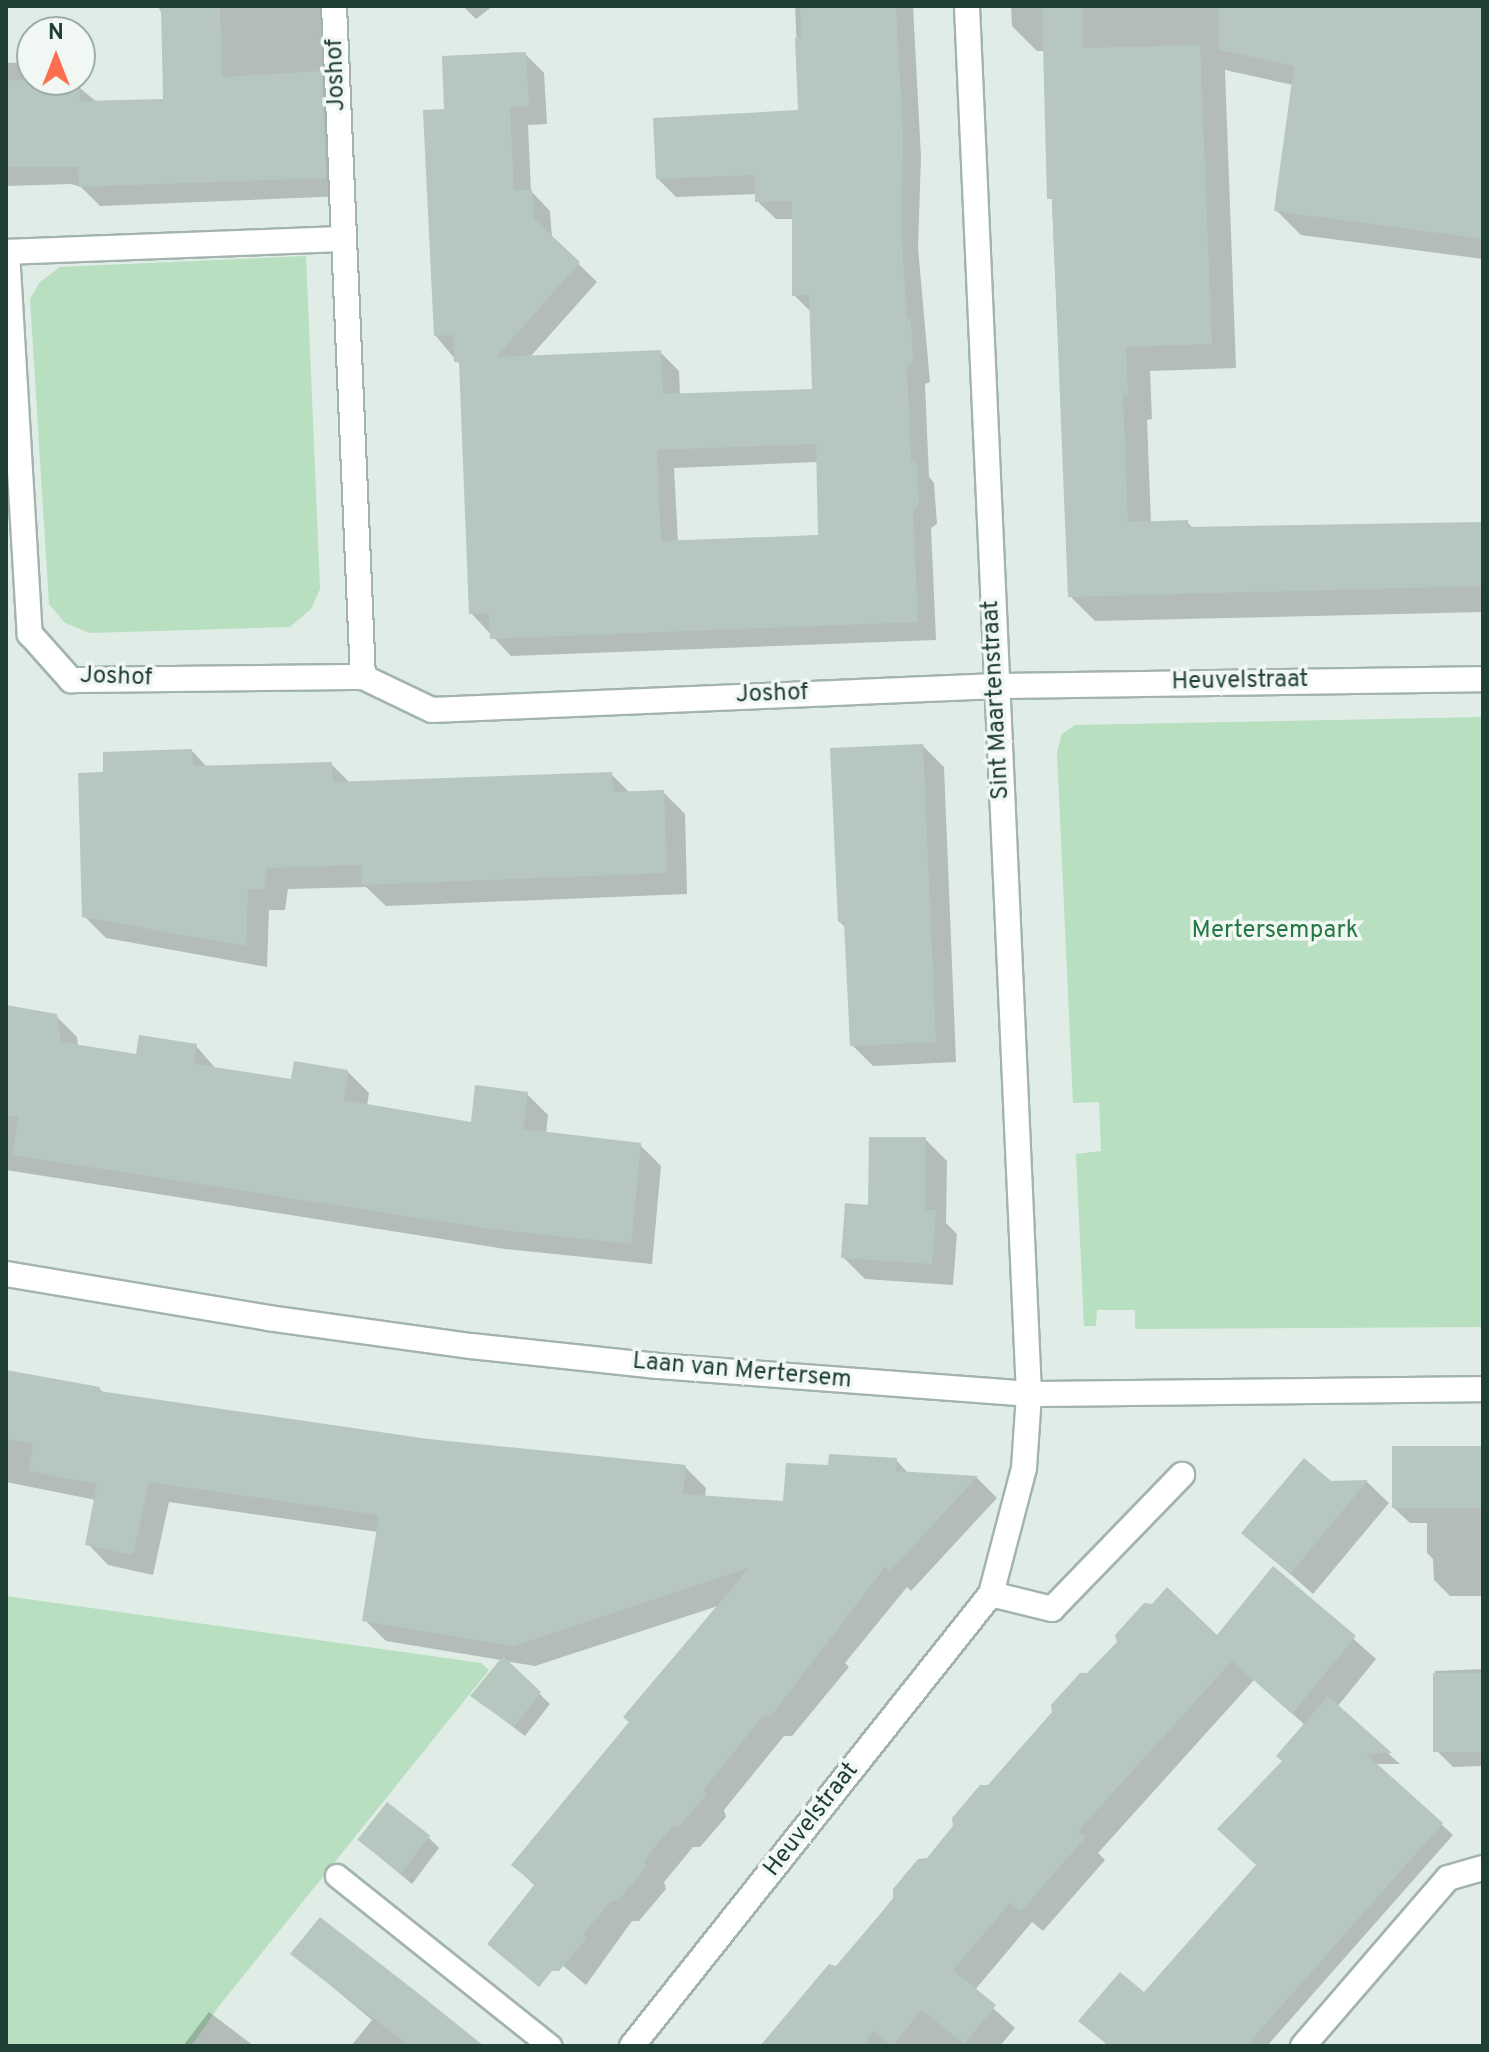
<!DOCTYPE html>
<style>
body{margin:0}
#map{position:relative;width:1489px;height:2052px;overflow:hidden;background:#e0ece6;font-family:Overpass,sans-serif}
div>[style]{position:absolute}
.green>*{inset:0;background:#b7dfc0}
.shadow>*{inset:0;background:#0003}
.building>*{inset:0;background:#b5c7bf;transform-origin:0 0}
.roads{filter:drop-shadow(2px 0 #a2b4ad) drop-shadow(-2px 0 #a2b4ad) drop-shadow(0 2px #a2b4ad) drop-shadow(0 -2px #a2b4ad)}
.service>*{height:22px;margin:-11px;padding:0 11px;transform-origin:11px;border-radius:11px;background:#fff}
.minor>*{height:24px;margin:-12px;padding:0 12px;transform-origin:12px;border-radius:12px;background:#fff}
span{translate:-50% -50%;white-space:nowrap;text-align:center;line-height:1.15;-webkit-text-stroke:7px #f1f8f4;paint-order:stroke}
.street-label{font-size:24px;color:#1f3e34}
.park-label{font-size:24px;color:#267741}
.frame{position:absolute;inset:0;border:8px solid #1f3e34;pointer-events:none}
.north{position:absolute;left:16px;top:16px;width:80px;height:80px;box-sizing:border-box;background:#f1f8f4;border:2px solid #9daea7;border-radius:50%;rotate:0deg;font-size:22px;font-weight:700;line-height:32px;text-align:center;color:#1f3e34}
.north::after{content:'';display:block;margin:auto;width:28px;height:36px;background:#fc6f4e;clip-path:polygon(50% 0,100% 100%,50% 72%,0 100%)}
</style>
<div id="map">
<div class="green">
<div style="clip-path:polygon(306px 256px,320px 589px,311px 609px,290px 627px,90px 633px,65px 623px,49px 604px,30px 299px,40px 282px,60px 267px)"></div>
<div style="clip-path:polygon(1483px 717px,1483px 1327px,1135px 1329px,1135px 1310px,1097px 1310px,1096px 1326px,1084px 1326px,1076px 1154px,1101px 1151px,1099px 1102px,1073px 1103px,1057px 752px,1062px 734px,1075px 725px)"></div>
<div style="clip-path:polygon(6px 1596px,481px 1663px,489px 1670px,219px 2006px,191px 2046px,6px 2046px)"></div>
</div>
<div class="shadow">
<div style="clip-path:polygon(158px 6px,345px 6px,345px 196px,100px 206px,81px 187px,71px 184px,6px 186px,6px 63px,32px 62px,32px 80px,70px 80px,98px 103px,166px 101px,163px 16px)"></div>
<div style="clip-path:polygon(463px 6px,493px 6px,476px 19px)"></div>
<div style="clip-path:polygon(evenodd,795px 6px,913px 6px,921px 157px,918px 248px,930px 382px,925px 384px,929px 477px,934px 483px,937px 524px,931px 528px,936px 640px,511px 656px,471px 613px,461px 366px,435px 335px,446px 111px,525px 54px,544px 73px,547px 124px,528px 125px,531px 191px,550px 211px,552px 238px,597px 282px,530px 357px,660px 352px,679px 371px,680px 396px,814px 390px,812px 313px,794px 295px,794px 219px,776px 219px,757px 201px,757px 194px,676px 197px,658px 179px,800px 112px,795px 6px,818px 462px,820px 537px,678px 542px,674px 468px,818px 462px)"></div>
<div style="clip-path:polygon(1011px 6px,1483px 6px,1483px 259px,1301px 235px,1276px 210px,1293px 85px,1225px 70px,1236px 368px,1150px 371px,1152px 419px,1147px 420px,1151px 523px,1187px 522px,1194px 529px,1483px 525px,1483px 612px,1095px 621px,1070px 596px,1045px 51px,1037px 51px,1012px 26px)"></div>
<div style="clip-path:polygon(923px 746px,944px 767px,956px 1062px,873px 1066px,852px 1045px,846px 928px,839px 921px)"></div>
<div style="clip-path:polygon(192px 751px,208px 768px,331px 764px,350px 783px,611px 774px,630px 793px,663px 792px,685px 814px,687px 894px,386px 906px,366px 887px,288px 889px,285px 910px,269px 910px,267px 967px,106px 938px,84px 916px,105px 774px)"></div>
<div style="clip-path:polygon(56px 1016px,77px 1037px,78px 1047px,138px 1057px,196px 1046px,216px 1069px,292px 1082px,348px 1072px,369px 1093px,367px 1106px,473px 1124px,527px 1094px,548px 1115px,546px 1134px,640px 1145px,661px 1166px,652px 1264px,505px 1249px,6px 1170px,6px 1051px)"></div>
<div style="clip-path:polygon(925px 1139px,947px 1161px,946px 1223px,957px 1234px,953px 1285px,865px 1279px,843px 1257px,870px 1207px)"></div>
<div style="clip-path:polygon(6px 1373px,99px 1388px,104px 1393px,427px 1441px,685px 1467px,706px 1488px,705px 1497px,784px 1503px,830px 1467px,896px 1460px,909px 1474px,977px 1478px,997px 1498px,911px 1591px,907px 1587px,845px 1663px,849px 1667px,792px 1736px,784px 1736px,724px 1810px,726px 1817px,700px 1847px,693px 1847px,679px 1864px,664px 1882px,666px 1889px,639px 1921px,632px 1921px,586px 1985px,531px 1939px,536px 1887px,514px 1865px,632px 1722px,721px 1605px,535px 1666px,505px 1661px,550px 1704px,525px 1736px,473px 1696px,501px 1660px,386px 1641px,365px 1620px,378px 1532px,169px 1502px,153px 1575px,108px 1565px,88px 1544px,96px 1500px,6px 1482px)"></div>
<div style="clip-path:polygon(1483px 1447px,1483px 1596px,1450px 1596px,1434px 1580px,1433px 1559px,1427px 1553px,1427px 1523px,1410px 1523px,1394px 1508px)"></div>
<div style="clip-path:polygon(1367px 1482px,1389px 1503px,1313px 1594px,1244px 1533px,1331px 1483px)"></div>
<div style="clip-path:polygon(1283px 1576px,1376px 1659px,1337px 1707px,1400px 1764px,1375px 1764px,1453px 1835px,1267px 2046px,1103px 2046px,1258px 1866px,1284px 1761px,1305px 1725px,1254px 1680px,1098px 1853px,1105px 1860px,1043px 1931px,1032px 1922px,974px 1991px,1015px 2028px,1000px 2046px,763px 2046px,837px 1968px,988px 1787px,1218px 1638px)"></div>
<div style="clip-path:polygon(1483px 1669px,1483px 1766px,1453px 1767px,1437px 1751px,1435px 1671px)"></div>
<div style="clip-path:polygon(429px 1838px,439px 1848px,412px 1884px,370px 1849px)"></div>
<div style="clip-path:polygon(293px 1954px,480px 2046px,351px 2046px,372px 2020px)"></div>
<div style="clip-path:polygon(209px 2012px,254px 2046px,183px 2046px)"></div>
</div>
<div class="building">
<div style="clip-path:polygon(161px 6px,220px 6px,222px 77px,322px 71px,326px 178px,79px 187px,78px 167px,6px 167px,6px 80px,79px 82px,80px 101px,163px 99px)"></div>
<div style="clip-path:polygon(evenodd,800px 6px,896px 6px,903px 137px,901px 228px,907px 318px,911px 319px,913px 363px,907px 366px,911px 460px,917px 462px,919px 505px,913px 509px,918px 622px,490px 639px,489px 613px,469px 614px,459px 362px,454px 362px,453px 335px,434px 336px,423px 110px,444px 109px,442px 56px,526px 52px,529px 106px,510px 107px,514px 190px,532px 190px,534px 219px,580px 262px,496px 357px,661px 350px,663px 394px,812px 389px,809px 295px,792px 296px,792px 201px,755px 202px,755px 175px,656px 179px,653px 118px,798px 110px,795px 38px,801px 38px,800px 6px,816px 444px,818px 535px,661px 541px,657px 450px,816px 444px)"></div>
<div style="clip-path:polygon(1042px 6px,1082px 6px,1083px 48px,1200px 45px,1212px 344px,1126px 347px,1128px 395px,1123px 395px,1128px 522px,1188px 520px,1188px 527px,1483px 522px,1483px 586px,1068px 597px,1052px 199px,1047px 199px)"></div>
<div style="clip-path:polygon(1218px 6px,1483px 6px,1483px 239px,1274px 211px,1294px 66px,1219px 50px)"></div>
<div style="clip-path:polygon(923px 744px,936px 1042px,850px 1046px,844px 922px,838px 922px,830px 748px)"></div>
<div style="clip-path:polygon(192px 749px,193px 766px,332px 762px,333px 782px,612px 772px,613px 792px,664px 790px,667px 873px,362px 885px,362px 865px,267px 868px,264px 889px,248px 889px,246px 946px,82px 917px,78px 773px,103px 772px,103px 752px)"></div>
<div style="clip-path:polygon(6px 1005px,57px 1014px,61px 1042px,136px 1054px,139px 1035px,197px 1044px,194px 1064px,291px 1079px,294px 1061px,348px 1070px,344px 1100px,471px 1122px,475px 1085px,528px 1092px,523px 1129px,641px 1143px,631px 1244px,483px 1228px,12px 1155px,18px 1117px,6px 1116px)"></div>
<div style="clip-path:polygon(869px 1137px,926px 1137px,925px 1210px,936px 1210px,932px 1264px,841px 1258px,845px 1203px,868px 1205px)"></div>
<div style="clip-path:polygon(6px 1370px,100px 1387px,99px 1391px,428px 1439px,686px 1465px,683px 1494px,783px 1501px,786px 1463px,828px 1465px,829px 1454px,897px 1458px,896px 1471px,978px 1476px,889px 1572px,885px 1567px,771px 1716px,763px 1716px,704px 1789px,706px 1795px,679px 1827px,672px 1827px,658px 1843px,644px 1861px,646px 1867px,618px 1901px,611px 1901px,584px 1933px,586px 1939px,559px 1971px,552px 1971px,539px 1987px,487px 1944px,535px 1884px,511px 1865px,629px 1722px,623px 1717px,749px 1568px,513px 1646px,362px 1621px,379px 1515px,149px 1482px,133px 1555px,85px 1545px,97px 1484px,28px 1471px,33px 1444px,6px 1439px)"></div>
<div style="left:1392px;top:1446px;width:91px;height:62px"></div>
<div style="clip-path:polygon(1304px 1458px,1331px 1481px,1368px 1480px,1290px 1574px,1241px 1533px)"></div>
<div style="clip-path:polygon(1273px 1566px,1356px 1636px,1292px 1714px,1232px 1661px,1078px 1831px,1086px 1837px,1021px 1911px,1010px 1903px,953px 1970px,996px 2005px,964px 2044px,922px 2010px,892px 2046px,874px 2031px,862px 2046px,760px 2046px,829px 1964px,836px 1966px,881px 1913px,893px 1898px,893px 1889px,918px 1859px,927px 1858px,939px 1843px,953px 1826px,952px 1818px,980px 1785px,988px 1785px,1052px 1712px,1051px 1705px,1080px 1673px,1087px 1673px,1117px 1642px,1115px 1635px,1144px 1603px,1152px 1604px,1167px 1587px,1217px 1635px)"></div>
<div style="clip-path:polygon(503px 1656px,541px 1692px,514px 1727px,470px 1696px)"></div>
<div style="left:1433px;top:1673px;width:50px;height:79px"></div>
<div style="clip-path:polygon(1328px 1696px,1392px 1753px,1366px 1754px,1443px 1823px,1246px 2046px,1109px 2046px,1078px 2021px,1120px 1972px,1144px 1992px,1256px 1865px,1217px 1829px,1282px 1761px,1276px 1756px)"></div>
<div style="left:387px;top:1802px;width:55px;height:48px;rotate:38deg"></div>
<div style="clip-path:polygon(320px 1917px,423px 1997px,484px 2046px,409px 2046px,290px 1954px)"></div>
</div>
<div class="roads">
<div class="service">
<div style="left:337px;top:1876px;width:273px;rotate:38.6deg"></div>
</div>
<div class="minor">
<div style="left:334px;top:6px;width:672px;rotate:87.53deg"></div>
<div style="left:6px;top:252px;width:337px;rotate:-2.2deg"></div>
<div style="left:7px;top:252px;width:383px;rotate:86.6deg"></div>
<div style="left:30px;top:634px;width:62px;rotate:48.3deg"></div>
<div style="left:71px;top:680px;width:292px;rotate:-0.6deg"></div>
<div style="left:363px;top:677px;width:76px;rotate:25.6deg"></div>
<div style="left:432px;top:710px;width:566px;rotate:-2.43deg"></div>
<div style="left:997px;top:686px;width:486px;rotate:-0.8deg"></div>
<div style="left:6px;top:1274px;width:266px;rotate:9.5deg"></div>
<div style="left:268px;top:1318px;width:205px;rotate:7.9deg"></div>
<div style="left:471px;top:1346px;width:188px;rotate:6.1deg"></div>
<div style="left:658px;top:1366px;width:372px;rotate:4.3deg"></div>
<div style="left:1029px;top:1394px;width:454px;rotate:-0.6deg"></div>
<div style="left:991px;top:1594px;width:63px;rotate:13.8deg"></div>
<div style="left:1052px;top:1609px;width:187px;rotate:-45.9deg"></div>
<div style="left:632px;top:2046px;width:577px;rotate:-51.54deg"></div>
<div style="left:991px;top:1594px;width:130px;rotate:-75.3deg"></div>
<div style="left:1024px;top:1468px;width:74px;rotate:-86.1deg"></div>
<div style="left:1029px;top:1394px;width:1389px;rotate:-92.56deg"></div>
<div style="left:1303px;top:2046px;width:222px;rotate:-49.2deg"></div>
<div style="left:1448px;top:1878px;width:36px;rotate:-16deg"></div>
</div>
</div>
<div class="street-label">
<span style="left:337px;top:75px;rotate:-92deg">Joshof</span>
<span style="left:116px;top:678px;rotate:2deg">Joshof</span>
<span style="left:1240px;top:682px;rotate:-1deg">Heuvelstraat</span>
<span style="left:772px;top:695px;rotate:-2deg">Joshof</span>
<span style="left:997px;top:700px;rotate:-93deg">Sint Maartenstraat</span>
<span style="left:742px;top:1372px;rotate:5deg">Laan van Mertersem</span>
<span style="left:812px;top:1820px;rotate:-52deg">Heuvelstraat</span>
</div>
<div class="park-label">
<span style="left:1275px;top:932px">Mertersempark</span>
</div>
<div class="frame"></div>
<div class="north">N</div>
</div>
